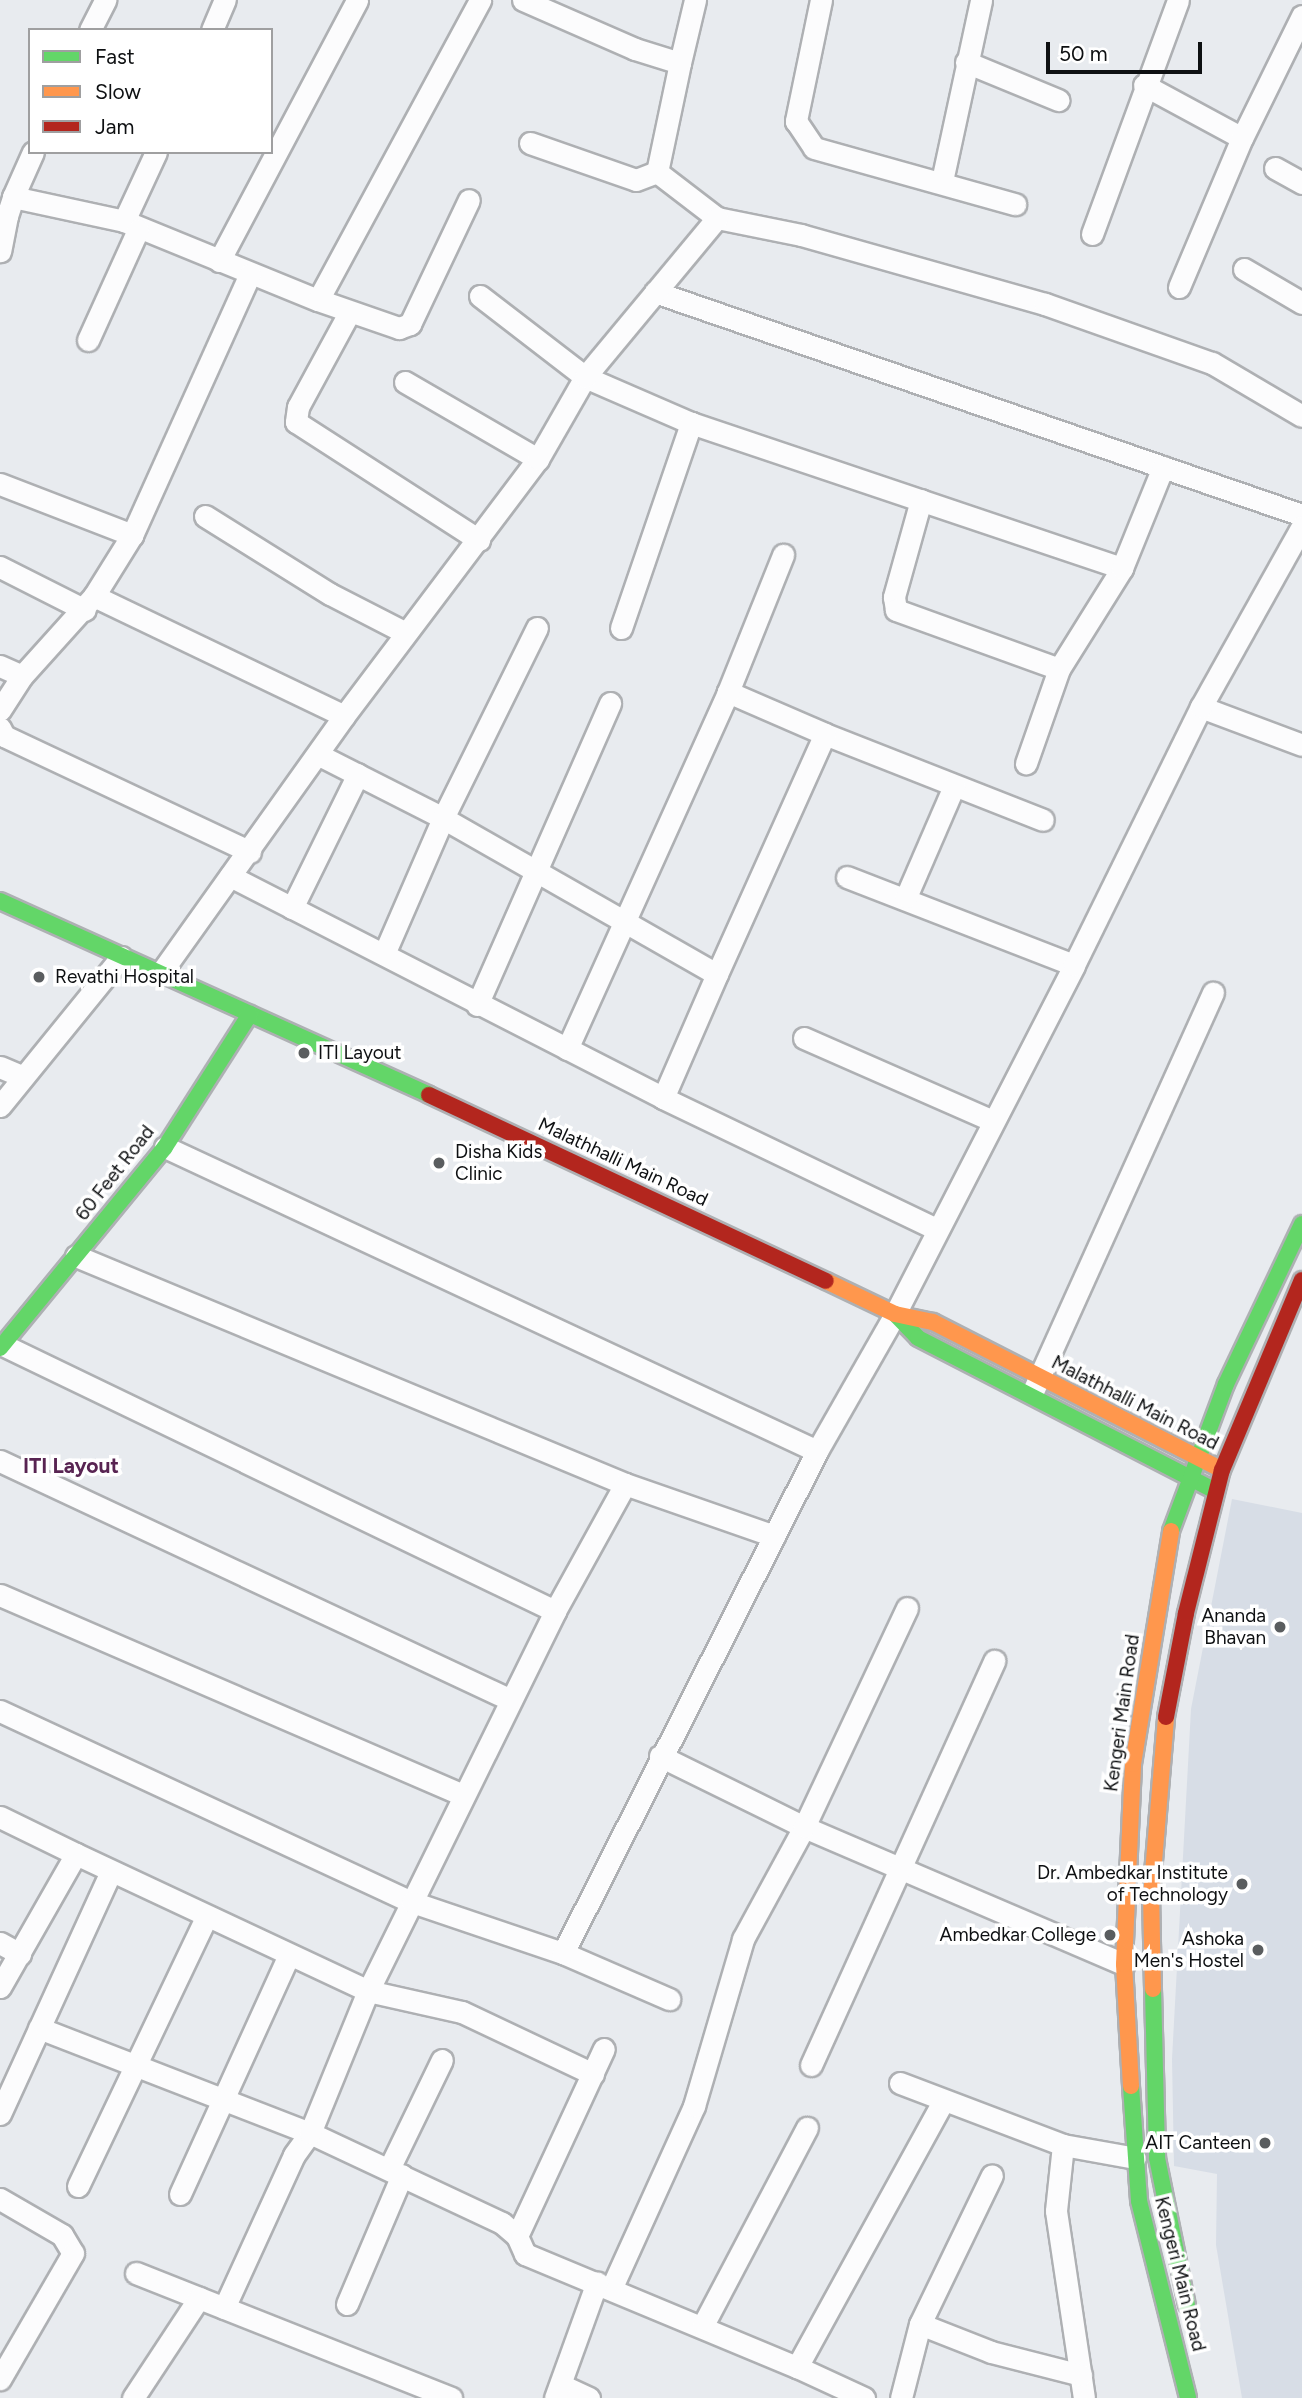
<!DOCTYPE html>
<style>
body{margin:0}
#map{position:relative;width:1302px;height:2398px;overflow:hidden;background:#e8ebef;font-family:Figtree,sans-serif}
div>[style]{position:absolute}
.built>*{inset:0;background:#d7dde6}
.roads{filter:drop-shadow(2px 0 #aeb0b3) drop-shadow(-2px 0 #aeb0b3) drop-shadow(0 2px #aeb0b3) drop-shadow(0 -2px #aeb0b3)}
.street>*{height:21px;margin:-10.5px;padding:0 10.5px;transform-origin:10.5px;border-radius:10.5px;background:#fcfcfd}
.fast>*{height:16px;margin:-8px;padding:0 8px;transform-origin:8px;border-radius:8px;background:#63d668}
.slow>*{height:16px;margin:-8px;padding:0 8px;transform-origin:8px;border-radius:8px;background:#ff974d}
.jam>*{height:16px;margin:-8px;padding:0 8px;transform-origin:8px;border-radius:8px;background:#b3261e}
.dots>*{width:19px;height:19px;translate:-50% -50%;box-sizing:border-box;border:4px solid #fff;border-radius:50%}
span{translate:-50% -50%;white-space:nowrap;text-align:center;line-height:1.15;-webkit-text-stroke:7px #fff;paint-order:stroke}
.poi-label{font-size:19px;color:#0e1012}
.left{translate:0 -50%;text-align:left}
.right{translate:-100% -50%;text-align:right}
.street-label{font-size:19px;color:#0e1012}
.neighbourhood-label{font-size:21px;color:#582452;font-weight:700}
.legend{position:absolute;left:28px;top:28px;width:245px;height:126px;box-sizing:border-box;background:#fff;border:2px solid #9f9fa0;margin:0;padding:9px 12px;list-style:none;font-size:21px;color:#0e1012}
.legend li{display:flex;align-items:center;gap:14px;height:35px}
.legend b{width:35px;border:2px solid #9f9fa0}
.scale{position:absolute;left:1046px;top:42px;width:156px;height:32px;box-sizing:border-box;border:4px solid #0e1012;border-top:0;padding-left:9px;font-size:21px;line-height:24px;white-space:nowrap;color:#0e1012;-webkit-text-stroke:5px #fff;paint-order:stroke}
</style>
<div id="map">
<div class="built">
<div style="clip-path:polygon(1232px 1499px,1302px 1513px,1302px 2398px,1242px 2398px,1216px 2245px,1217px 2174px,1174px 2166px,1172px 2059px,1191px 1709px)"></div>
</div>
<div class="roads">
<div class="street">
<div style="left:523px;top:0;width:122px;rotate:23.6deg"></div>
<div style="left:635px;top:49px;width:47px;rotate:17.3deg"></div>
<div style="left:680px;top:63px;width:65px;rotate:-76.6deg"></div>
<div style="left:821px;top:0;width:124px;rotate:101.7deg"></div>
<div style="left:796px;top:121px;width:32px;rotate:56deg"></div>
<div style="left:814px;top:148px;width:209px;rotate:15.6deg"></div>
<div style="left:90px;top:30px;width:34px;rotate:-63deg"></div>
<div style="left:212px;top:30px;width:33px;rotate:-67deg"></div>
<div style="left:966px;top:62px;width:100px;rotate:22.4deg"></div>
<div style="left:680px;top:63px;width:111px;rotate:101.9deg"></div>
<div style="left:657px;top:172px;width:76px;rotate:37.5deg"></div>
<div style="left:717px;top:218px;width:86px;rotate:11.4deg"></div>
<div style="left:801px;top:235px;width:254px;rotate:15.8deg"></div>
<div style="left:1045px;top:304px;width:177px;rotate:19.5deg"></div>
<div style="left:1212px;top:363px;width:104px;rotate:30.5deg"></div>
<div style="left:1144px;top:85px;width:111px;rotate:28.4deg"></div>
<div style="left:530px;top:143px;width:112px;rotate:19.2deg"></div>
<div style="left:636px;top:180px;width:22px;rotate:-21deg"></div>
<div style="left:1275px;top:168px;width:31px;rotate:29deg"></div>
<div style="left:942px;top:181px;width:185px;rotate:-77.8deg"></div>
<div style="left:13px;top:197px;width:49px;rotate:-66deg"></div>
<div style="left:0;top:215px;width:7px;rotate:8deg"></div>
<div style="left:7px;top:216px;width:36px;rotate:101deg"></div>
<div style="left:7px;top:216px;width:20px;rotate:-72deg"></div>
<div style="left:13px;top:197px;width:114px;rotate:12.2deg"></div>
<div style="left:124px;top:221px;width:209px;rotate:22.2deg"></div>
<div style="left:318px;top:300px;width:341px;rotate:-61.6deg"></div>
<div style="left:124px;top:221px;width:76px;rotate:-65.1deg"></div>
<div style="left:1092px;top:234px;width:249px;rotate:-69.8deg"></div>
<div style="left:219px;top:261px;width:295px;rotate:-62.1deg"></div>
<div style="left:1244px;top:269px;width:67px;rotate:30.4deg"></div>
<div style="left:250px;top:274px;width:286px;rotate:114.3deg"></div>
<div style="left:132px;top:535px;width:72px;rotate:121.9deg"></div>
<div style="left:94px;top:596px;width:277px;rotate:25.6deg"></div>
<div style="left:1179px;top:287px;width:162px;rotate:-67.1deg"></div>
<div style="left:1242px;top:138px;width:136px;rotate:-63.8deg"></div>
<div style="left:655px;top:292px;width:684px;rotate:19.02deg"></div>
<div style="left:480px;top:296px;width:133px;rotate:37.6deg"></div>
<div style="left:585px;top:377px;width:116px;rotate:23.5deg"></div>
<div style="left:691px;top:423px;width:455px;rotate:18.6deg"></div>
<div style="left:318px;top:300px;width:86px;rotate:19.1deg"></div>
<div style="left:399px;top:328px;width:12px;rotate:-20deg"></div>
<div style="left:410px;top:324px;width:137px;rotate:-64.6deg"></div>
<div style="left:349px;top:313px;width:107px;rotate:118.5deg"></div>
<div style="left:298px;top:407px;width:15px;rotate:98deg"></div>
<div style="left:296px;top:422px;width:218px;rotate:32.8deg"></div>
<div style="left:88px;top:340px;width:121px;rotate:-65.6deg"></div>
<div style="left:405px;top:382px;width:154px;rotate:30.1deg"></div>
<div style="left:0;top:484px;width:142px;rotate:21.1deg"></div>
<div style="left:921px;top:500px;width:101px;rotate:105.6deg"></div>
<div style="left:894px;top:597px;width:13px;rotate:81deg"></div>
<div style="left:896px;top:610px;width:173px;rotate:19.9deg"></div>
<div style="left:1059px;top:669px;width:100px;rotate:109.3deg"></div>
<div style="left:205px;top:516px;width:147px;rotate:32deg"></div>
<div style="left:330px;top:594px;width:85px;rotate:27.2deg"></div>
<div style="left:0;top:567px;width:95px;rotate:26.8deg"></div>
<div style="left:621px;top:628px;width:217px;rotate:-71.1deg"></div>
<div style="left:0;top:666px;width:24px;rotate:24deg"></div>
<div style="left:1059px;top:669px;width:119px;rotate:-58deg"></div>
<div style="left:1122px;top:568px;width:109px;rotate:-67.9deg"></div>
<div style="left:1201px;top:707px;width:108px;rotate:20.6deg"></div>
<div style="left:0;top:710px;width:40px;rotate:-57.1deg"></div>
<div style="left:22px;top:676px;width:108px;rotate:-48deg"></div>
<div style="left:0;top:728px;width:9px;rotate:63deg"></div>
<div style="left:4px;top:736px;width:272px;rotate:25.2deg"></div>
<div style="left:825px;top:734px;width:234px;rotate:21.5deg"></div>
<div style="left:319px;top:755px;width:139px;rotate:26.9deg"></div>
<div style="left:443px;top:818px;width:315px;rotate:29.7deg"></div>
<div style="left:717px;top:974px;width:135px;rotate:113.5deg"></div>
<div style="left:230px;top:876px;width:487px;rotate:27.1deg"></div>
<div style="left:663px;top:1098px;width:303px;rotate:25.6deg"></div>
<div style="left:847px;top:877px;width:243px;rotate:21.2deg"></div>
<div style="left:906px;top:897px;width:121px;rotate:-66.6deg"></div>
<div style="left:292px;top:908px;width:149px;rotate:-63.8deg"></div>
<div style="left:384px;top:954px;width:148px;rotate:-66.5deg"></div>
<div style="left:443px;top:818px;width:212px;rotate:-63.7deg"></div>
<div style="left:160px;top:974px;width:317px;rotate:-54.5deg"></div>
<div style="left:344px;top:716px;width:322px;rotate:-53deg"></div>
<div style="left:538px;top:459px;width:95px;rotate:-60.2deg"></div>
<div style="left:585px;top:377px;width:207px;rotate:-50.3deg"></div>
<div style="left:717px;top:974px;width:263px;rotate:-65.8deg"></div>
<div style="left:825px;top:734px;width:106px;rotate:-156.6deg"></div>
<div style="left:477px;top:1005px;width:330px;rotate:-66.2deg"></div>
<div style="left:804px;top:1038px;width:204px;rotate:23.7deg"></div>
<div style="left:567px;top:1049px;width:392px;rotate:-65.7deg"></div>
<div style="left:728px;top:692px;width:148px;rotate:-68.1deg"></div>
<div style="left:0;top:1067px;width:25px;rotate:23deg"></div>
<div style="left:0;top:1106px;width:192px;rotate:-50.9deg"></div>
<div style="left:165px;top:1147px;width:719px;rotate:25deg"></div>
<div style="left:76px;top:1256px;width:594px;rotate:22.55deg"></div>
<div style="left:625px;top:1484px;width:158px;rotate:19.2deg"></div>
<div style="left:3px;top:1345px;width:613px;rotate:25.73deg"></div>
<div style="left:1034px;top:1389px;width:435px;rotate:-65.7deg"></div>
<div style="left:0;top:1461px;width:564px;rotate:25.07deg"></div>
<div style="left:0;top:1595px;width:504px;rotate:23.36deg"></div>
<div style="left:0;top:1711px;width:454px;rotate:24.9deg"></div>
<div style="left:412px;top:1902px;width:324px;rotate:-63.8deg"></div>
<div style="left:555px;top:1611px;width:145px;rotate:-61.1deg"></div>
<div style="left:660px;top:1756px;width:161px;rotate:26.2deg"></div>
<div style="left:804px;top:1827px;width:348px;rotate:23.2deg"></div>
<div style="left:0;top:1817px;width:85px;rotate:26deg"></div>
<div style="left:0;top:1943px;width:23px;rotate:29deg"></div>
<div style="left:563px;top:1953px;width:116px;rotate:23.5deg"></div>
<div style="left:0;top:1987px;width:153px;rotate:-60.3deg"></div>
<div style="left:76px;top:1854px;width:323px;rotate:25.1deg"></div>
<div style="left:368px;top:1991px;width:99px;rotate:-63.7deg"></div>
<div style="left:412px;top:1902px;width:159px;rotate:18.7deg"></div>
<div style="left:563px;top:1953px;width:563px;rotate:-63.16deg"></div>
<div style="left:817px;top:1451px;width:158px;rotate:-60.3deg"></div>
<div style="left:895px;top:1314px;width:392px;rotate:-62.8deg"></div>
<div style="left:1074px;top:965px;width:288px;rotate:-63.8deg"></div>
<div style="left:1201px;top:707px;width:207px;rotate:-60.8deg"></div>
<div style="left:39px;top:2028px;width:291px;rotate:21.2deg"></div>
<div style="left:310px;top:2133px;width:212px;rotate:25.1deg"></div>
<div style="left:502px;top:2223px;width:20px;rotate:41deg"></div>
<div style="left:517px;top:2236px;width:20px;rotate:66deg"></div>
<div style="left:525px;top:2254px;width:295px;rotate:22.6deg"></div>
<div style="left:797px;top:2367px;width:303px;rotate:-61.2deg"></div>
<div style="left:811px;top:2065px;width:444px;rotate:-65.6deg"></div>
<div style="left:900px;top:2083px;width:174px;rotate:20.8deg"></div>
<div style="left:1063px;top:2145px;width:73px;rotate:10.2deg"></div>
<div style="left:0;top:2114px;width:267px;rotate:-65.4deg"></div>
<div style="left:1063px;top:2145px;width:66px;rotate:96.1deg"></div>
<div style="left:1056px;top:2211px;width:189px;rotate:81.5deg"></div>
<div style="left:389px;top:2169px;width:121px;rotate:-64.1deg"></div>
<div style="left:78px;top:2186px;width:299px;rotate:-64.5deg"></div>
<div style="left:180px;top:2194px;width:263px;rotate:-65.5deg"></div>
<div style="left:0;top:2199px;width:72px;rotate:30.1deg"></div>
<div style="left:62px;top:2235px;width:21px;rotate:59deg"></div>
<div style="left:73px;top:2253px;width:146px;rotate:120.1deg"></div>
<div style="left:517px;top:2236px;width:206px;rotate:-65.1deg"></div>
<div style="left:136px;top:2273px;width:339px;rotate:21.6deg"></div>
<div style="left:612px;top:2287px;width:199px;rotate:-65.6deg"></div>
<div style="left:694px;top:2106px;width:174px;rotate:-73.6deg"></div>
<div style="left:743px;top:1939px;width:128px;rotate:-61.4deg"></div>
<div style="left:804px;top:1827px;width:242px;rotate:-64.8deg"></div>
<div style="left:347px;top:2304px;width:140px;rotate:-66.9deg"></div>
<div style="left:224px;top:2308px;width:168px;rotate:-65.4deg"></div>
<div style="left:294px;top:2155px;width:27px;rotate:-54deg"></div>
<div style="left:310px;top:2133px;width:153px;rotate:-67.8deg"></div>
<div style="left:368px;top:1991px;width:96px;rotate:12.6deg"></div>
<div style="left:462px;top:2012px;width:145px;rotate:25.3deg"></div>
<div style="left:920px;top:2324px;width:165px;rotate:-64.2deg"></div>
<div style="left:703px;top:2325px;width:223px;rotate:-62.2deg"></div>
<div style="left:797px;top:2367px;width:74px;rotate:24.8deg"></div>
<div style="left:561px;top:2385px;width:31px;rotate:25deg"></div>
<div style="left:133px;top:2398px;width:120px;rotate:-56.6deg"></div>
<div style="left:555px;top:2398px;width:123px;rotate:-70.1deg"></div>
<div style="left:901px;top:2398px;width:76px;rotate:-75.6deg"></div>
<div style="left:920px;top:2324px;width:76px;rotate:21.5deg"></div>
<div style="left:991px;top:2352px;width:93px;rotate:14.3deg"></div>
</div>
<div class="fast">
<div style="left:0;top:901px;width:471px;rotate:24.3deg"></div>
<div style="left:895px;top:1314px;width:33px;rotate:46deg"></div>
<div style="left:918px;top:1338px;width:331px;rotate:27.2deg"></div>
<div style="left:0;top:1348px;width:260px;rotate:-50.6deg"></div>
<div style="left:165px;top:1147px;width:158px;rotate:-57.4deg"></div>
<div style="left:1171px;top:1531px;width:157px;rotate:-69.5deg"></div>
<div style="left:1226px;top:1384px;width:177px;rotate:-64.6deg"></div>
<div style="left:1153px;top:1989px;width:169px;rotate:88.6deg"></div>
<div style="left:1157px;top:2158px;width:150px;rotate:78.5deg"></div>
<div style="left:1131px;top:2086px;width:115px;rotate:86deg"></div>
<div style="left:1139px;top:2201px;width:203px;rotate:76deg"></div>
</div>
<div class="slow">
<div style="left:826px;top:1281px;width:76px;rotate:25.6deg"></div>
<div style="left:895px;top:1314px;width:39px;rotate:12deg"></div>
<div style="left:933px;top:1322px;width:320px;rotate:27.1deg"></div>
<div style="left:1153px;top:1989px;width:92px;rotate:-91.2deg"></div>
<div style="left:1151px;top:1897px;width:181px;rotate:-85.2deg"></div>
<div style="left:1131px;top:2086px;width:122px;rotate:-93.3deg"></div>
<div style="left:1124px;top:1964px;width:200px;rotate:-87.4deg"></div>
<div style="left:1133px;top:1764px;width:236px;rotate:-80.7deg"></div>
</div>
<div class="jam">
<div style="left:429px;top:1095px;width:438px;rotate:25.1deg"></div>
<div style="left:1166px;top:1717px;width:106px;rotate:-79.1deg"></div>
<div style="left:1186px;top:1613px;width:147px;rotate:-75.9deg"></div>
<div style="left:1222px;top:1470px;width:206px;rotate:-67.2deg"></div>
</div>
</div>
<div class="dots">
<div style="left:39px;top:977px;background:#5a5d5f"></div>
<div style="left:304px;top:1053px;background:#5a5d5f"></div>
<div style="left:439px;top:1163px;background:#5a5d5f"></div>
<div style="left:1280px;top:1627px;background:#5a5d5f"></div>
<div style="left:1242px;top:1884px;background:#5a5d5f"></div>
<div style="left:1110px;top:1935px;background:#5a5d5f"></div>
<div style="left:1258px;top:1950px;background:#5a5d5f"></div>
<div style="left:1265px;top:2143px;background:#5a5d5f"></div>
</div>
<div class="poi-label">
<span class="left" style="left:55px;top:977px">Revathi Hospital</span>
<span class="left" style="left:318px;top:1053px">ITI Layout</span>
<span class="left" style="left:455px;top:1163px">Disha Kids<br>Clinic</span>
<span class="right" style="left:1266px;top:1627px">Ananda<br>Bhavan</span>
<span class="right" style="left:1228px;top:1884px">Dr. Ambedkar Institute<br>of Technology</span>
<span class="right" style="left:1096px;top:1935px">Ambedkar College</span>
<span class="right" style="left:1244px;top:1950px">Ashoka<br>Men's Hostel</span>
<span class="right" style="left:1251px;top:2143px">AIT Canteen</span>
</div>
<div class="street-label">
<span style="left:623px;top:1162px;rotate:25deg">Malathhalli Main Road</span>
<span style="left:115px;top:1173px;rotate:-52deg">60 Feet Road</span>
<span style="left:1135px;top:1403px;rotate:27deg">Malathhalli Main Road</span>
<span style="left:1122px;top:1713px;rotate:-82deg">Kengeri Main Road</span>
<span style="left:1180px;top:2274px;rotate:76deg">Kengeri Main Road</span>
</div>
<div class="neighbourhood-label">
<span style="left:71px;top:1466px">ITI Layout</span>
</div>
<ul class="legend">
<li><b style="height:9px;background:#63d668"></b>Fast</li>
<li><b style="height:9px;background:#ff974d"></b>Slow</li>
<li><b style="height:9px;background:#b3261e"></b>Jam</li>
</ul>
<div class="scale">50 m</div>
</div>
